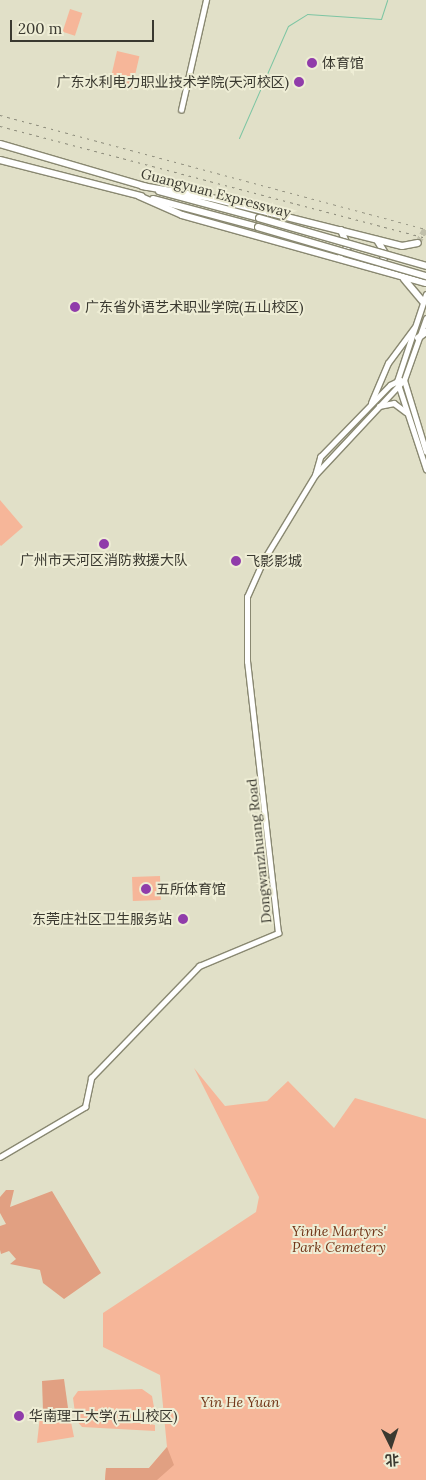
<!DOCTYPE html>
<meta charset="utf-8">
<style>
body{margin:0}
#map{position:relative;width:426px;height:1480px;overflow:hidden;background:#e1e0c8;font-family:Lora,"Noto Sans SC",serif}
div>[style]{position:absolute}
.green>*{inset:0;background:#f6b699;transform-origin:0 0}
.forest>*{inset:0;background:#e1a082}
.stream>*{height:1px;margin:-0.5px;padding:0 0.5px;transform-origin:0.5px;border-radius:0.5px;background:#7dc5a3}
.trunk-tunnel>*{height:6px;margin-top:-3px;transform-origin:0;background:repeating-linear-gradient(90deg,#c0bfaa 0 6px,transparent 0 9px)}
.roads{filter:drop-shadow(1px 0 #898871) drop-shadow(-1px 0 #898871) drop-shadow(0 1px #898871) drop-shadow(0 -1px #898871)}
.tertiary>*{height:4.5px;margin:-2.25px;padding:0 2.25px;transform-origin:2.25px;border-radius:2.25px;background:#fff}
.secondary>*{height:5px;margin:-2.5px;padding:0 2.5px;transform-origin:2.5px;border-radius:2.5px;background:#fff}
.trunk>*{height:6px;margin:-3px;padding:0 3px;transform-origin:3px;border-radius:3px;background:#fff}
.rail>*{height:1px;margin-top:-0.5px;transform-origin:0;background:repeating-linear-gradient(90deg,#8a8979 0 2.5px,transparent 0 7.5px)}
.bridges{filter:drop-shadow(1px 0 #898871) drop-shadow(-1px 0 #898871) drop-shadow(0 1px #898871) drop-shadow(0 -1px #898871)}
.trunk-bridge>*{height:6px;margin:-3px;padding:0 3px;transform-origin:3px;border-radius:3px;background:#fff}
.dots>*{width:14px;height:14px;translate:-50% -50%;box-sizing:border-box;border:2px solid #eeedd5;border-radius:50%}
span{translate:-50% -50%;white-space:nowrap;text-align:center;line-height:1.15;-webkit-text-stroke:4px #eeedd5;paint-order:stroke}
.poi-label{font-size:14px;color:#3a3930}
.left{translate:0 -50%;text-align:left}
.right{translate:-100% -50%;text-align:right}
.street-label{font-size:14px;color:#3a3930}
.park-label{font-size:14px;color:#713517;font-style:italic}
.north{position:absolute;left:366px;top:1420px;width:50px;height:50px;-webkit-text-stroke:4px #eeedd5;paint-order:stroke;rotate:176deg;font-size:14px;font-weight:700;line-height:20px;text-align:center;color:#3a3930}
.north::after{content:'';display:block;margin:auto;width:18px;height:22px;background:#3a3930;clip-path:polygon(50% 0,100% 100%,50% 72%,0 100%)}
.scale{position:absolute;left:10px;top:20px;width:144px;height:22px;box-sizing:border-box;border:2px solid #3a3930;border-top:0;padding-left:6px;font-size:15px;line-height:18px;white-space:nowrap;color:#3a3930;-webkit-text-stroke:4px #eeedd5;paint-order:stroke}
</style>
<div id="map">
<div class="green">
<div style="left:70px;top:9px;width:13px;height:24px;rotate:18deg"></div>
<div style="left:117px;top:51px;width:23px;height:34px;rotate:13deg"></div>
<div style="clip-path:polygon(0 500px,23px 527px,1px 546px,0 545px)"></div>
<div style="left:160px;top:876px;width:24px;height:28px;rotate:88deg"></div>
<div style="clip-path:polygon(194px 1068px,225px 1106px,267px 1101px,288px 1081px,334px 1128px,355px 1098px,426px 1119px,426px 1480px,105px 1480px,106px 1468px,149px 1468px,167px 1447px,160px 1375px,103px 1347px,103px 1313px,256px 1212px,259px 1197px)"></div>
<div style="clip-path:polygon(142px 1389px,152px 1396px,155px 1413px,150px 1424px,155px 1425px,155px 1431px,82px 1427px,76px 1420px,73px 1398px,78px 1391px)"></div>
<div style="clip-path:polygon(69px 1412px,74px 1437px,37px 1443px,40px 1416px)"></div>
</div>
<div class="forest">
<div style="clip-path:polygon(6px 1190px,14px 1190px,10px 1207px,52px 1191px,101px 1273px,64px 1299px,43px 1283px,40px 1270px,10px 1264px,16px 1259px,9px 1251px,1px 1254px,0 1250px,0 1226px,6px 1224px,0 1213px,0 1197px)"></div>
<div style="clip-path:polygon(64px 1379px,68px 1408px,43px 1411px,42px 1381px)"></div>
<div style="clip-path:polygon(167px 1447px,174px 1465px,157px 1480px,105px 1480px,106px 1468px,149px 1468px)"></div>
</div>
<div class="stream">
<div style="left:239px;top:138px;width:122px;rotate:-66.4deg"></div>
<div style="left:288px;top:26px;width:22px;rotate:-32deg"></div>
<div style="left:307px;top:14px;width:74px;rotate:3.9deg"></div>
<div style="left:381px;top:19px;width:20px;rotate:-72deg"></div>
</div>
<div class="trunk-tunnel">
<div style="left:418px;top:243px;width:17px;rotate:-62deg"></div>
</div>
<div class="roads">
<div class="tertiary">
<div style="left:181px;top:110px;width:113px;rotate:-77.2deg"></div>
<div style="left:371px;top:403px;width:43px;rotate:-67deg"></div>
<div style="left:388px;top:363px;width:44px;rotate:-53.4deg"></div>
<div style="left:379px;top:406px;width:15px;rotate:-11deg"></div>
<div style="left:394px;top:403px;width:15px;rotate:37deg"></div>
<div style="left:315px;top:475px;width:19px;rotate:-74deg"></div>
<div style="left:320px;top:457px;width:100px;rotate:-45.8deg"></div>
<div style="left:390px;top:385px;width:11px;rotate:-27deg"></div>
<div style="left:0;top:1157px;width:99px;rotate:-30.5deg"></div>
<div style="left:85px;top:1107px;width:30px;rotate:-78deg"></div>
<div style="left:91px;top:1078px;width:156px;rotate:-46deg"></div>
<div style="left:199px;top:966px;width:86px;rotate:-22.7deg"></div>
<div style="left:278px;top:933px;width:273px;rotate:-96.5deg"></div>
<div style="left:247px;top:662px;width:65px;rotate:-90deg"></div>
<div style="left:247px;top:597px;width:39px;rotate:-66deg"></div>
<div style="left:263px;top:561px;width:100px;rotate:-58.8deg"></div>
<div style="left:315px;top:475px;width:130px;rotate:-46.9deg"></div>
</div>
<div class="secondary">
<div style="left:426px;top:294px;width:92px;rotate:108.4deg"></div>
<div style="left:397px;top:381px;width:93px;rotate:71.8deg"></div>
<div style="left:426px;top:318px;width:66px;rotate:109.5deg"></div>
<div style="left:404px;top:380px;width:75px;rotate:73deg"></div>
</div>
<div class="trunk">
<div style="left:0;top:144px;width:153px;rotate:16.3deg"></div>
<div style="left:0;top:160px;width:146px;rotate:14.3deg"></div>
<div style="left:142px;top:186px;width:70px;rotate:9.9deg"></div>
<div style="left:211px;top:198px;width:197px;rotate:14.1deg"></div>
<div style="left:402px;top:246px;width:16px;rotate:-11deg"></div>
<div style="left:159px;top:191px;width:104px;rotate:15.1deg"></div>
<div style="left:139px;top:196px;width:47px;rotate:23.8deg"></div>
<div style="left:182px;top:215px;width:253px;rotate:15.6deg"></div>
<div style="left:153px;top:199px;width:109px;rotate:14.9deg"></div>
<div style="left:341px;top:230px;width:18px;rotate:68deg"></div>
<div style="left:348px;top:247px;width:10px;rotate:135deg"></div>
<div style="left:377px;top:240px;width:17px;rotate:59deg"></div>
<div style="left:386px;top:255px;width:12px;rotate:125deg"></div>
<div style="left:404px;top:279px;width:30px;rotate:50deg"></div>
<div style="left:418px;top:338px;width:10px;rotate:-37deg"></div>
</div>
</div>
<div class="rail">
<div style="left:0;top:115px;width:441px;rotate:15deg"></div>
<div style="left:0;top:126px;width:440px;rotate:14.7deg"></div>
</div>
<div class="bridges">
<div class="trunk-bridge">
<div style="left:259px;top:218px;width:174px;rotate:16deg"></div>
<div style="left:258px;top:227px;width:175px;rotate:16.3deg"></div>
</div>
</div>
<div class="dots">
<div style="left:312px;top:63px;background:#903caa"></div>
<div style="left:299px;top:82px;background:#903caa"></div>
<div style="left:75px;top:307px;background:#903caa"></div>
<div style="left:104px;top:544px;background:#903caa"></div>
<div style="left:236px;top:561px;background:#903caa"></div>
<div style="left:146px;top:889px;background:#903caa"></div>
<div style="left:183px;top:919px;background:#903caa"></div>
<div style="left:19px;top:1416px;background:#903caa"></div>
</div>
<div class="poi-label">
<span class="left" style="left:322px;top:63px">体育馆</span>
<span class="right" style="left:289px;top:82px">广东水利电力职业技术学院(天河校区)</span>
<span class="left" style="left:85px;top:307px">广东省外语艺术职业学院(五山校区)</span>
<span style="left:104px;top:560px">广州市天河区消防救援大队</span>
<span class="left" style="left:246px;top:561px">飞影影城</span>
<span class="left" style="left:156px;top:889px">五所体育馆</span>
<span class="right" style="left:172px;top:919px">东莞庄社区卫生服务站</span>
<span class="left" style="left:29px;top:1416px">华南理工大学(五山校区)</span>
</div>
<div class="street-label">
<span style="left:216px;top:193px;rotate:15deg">Guangyuan Expressway</span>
<span style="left:259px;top:851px;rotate:-96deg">Dongwanzhuang Road</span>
</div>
<div class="park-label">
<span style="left:339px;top:1239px">Yinhe Martyrs'<br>Park Cemetery</span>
<span style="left:240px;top:1402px">Yin He Yuan</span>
</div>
<div class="north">北</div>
<div class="scale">200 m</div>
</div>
